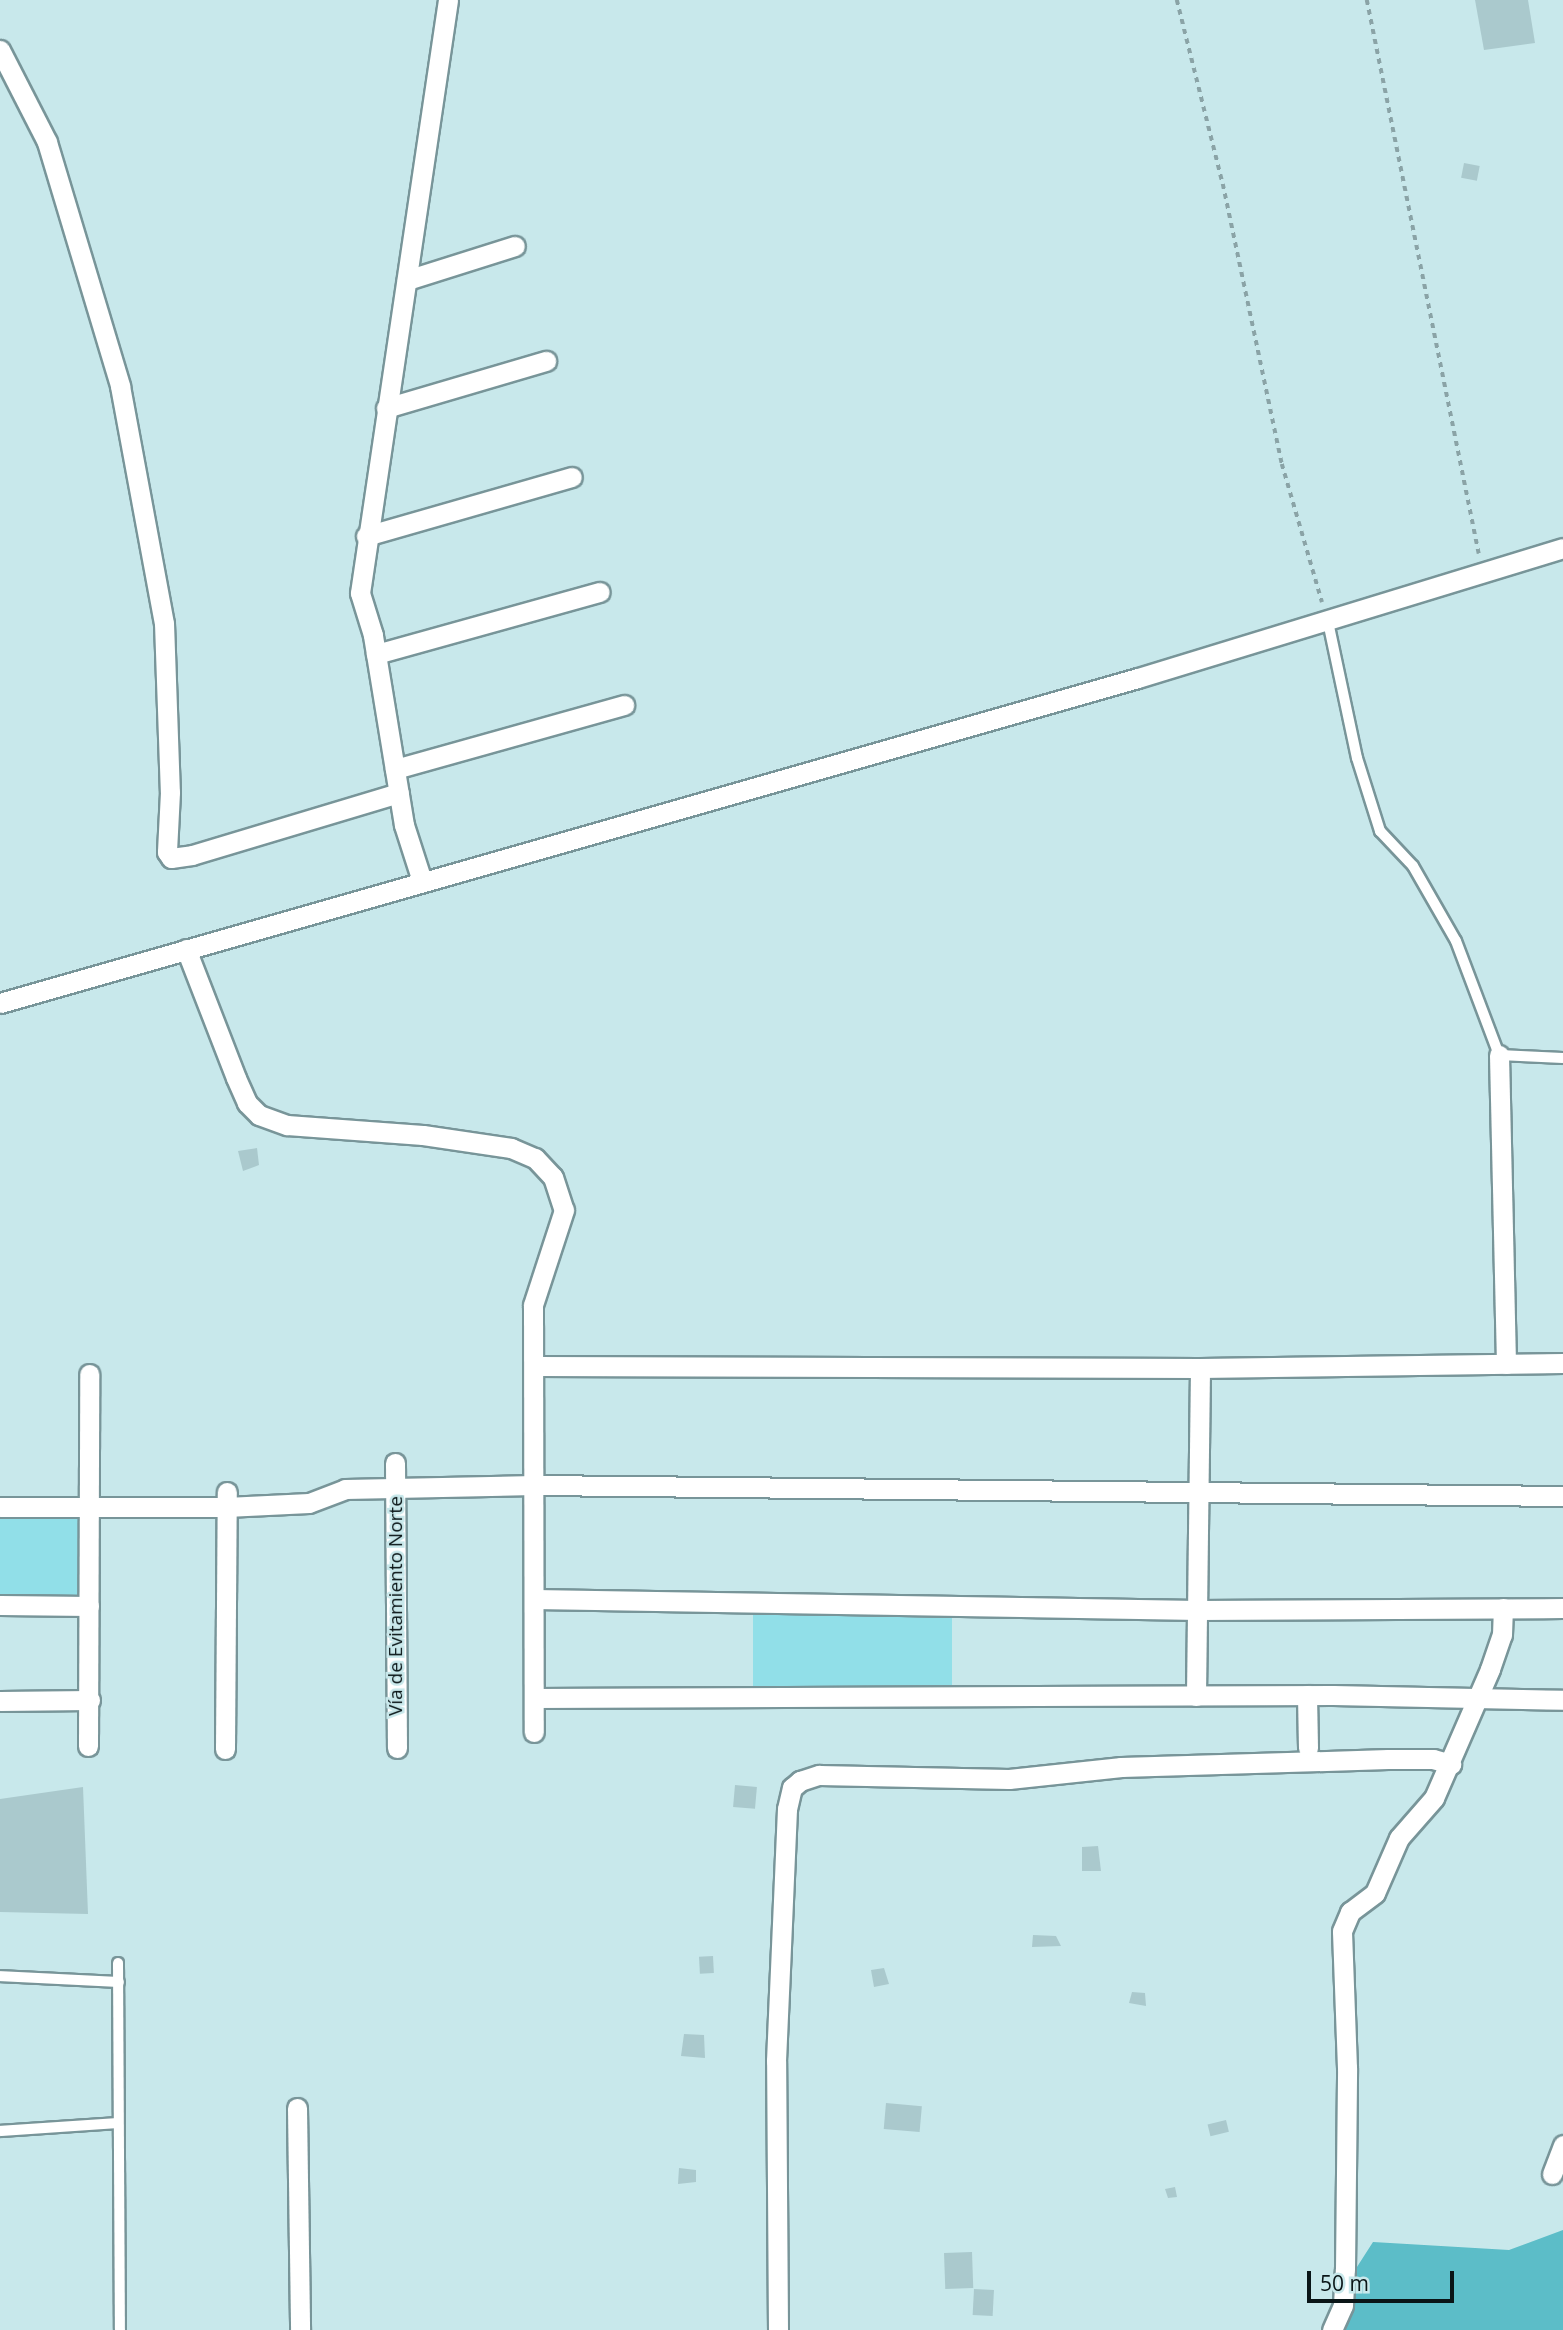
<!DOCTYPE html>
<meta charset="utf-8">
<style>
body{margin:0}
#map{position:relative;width:1563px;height:2330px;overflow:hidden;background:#c8e8eb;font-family:"Open Sans",sans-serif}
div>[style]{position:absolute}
.green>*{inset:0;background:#91dfe8;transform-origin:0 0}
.forest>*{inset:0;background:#5cbdc8}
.building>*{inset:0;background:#aac9cd;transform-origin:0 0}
.path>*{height:3.5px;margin-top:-1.75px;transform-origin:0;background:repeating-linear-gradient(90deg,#8aa3a6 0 5px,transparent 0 10px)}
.roads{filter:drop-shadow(2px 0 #789599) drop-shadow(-2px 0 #789599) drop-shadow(0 2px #789599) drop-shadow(0 -2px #789599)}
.service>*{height:10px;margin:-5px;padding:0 5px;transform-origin:5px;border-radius:5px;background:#fff}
.minor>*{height:19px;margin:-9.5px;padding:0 9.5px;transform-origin:9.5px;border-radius:9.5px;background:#fff}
span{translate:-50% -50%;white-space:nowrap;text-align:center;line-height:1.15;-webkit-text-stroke:5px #c8e8eb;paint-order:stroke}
.street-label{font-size:19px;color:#0a1517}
.scale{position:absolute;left:1307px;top:2271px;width:147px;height:32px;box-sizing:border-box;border:4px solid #0a1517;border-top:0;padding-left:9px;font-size:21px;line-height:24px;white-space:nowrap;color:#0a1517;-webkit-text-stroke:5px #c8e8eb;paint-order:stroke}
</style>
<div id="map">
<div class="green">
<div style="left:81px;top:1513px;width:85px;height:81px;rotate:90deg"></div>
<div style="left:753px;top:1609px;width:199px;height:80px"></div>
</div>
<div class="forest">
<div style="clip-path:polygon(1563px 2230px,1563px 2330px,1324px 2330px,1330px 2309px,1373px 2242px,1509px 2250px)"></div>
</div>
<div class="building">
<div style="clip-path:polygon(1475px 0,1528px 0,1535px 43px,1484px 50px)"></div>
<div style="left:1464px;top:163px;width:16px;height:15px;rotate:11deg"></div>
<div style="clip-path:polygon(257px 1148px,259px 1165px,243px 1171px,238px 1151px)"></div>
<div style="left:735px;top:1785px;width:22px;height:22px;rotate:5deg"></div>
<div style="clip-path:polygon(83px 1787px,88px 1914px,0 1912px,0 1799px)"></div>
<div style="clip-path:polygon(1098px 1846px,1101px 1871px,1082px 1871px,1082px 1847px)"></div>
<div style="clip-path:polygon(1033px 1935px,1056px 1936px,1061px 1946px,1032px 1947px)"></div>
<div style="left:713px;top:1956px;width:17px;height:14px;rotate:87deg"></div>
<div style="clip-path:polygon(884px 1968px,889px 1984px,874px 1987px,871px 1970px)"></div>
<div style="clip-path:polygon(1132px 1992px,1145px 1993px,1146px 2006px,1129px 2003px)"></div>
<div style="clip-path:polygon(684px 2034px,704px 2035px,705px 2058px,681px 2056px)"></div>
<div style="left:886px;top:2103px;width:36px;height:26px;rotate:5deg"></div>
<div style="left:1226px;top:2120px;width:12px;height:19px;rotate:76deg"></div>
<div style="clip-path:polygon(679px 2168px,696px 2170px,696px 2182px,678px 2184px)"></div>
<div style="clip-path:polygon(1175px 2187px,1177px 2197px,1168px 2198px,1165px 2189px)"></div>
<div style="left:972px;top:2252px;width:36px;height:28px;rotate:88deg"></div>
<div style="left:974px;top:2289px;width:20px;height:26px;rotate:3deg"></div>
</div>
<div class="path">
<div style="left:1177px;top:0;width:190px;rotate:76deg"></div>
<div style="left:1223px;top:184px;width:286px;rotate:78.1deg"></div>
<div style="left:1282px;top:464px;width:144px;rotate:73.8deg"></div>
<div style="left:1367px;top:0;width:565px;rotate:78.57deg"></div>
</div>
<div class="roads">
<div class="service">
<div style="left:1327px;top:617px;width:144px;rotate:78deg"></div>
<div style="left:1357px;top:758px;width:77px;rotate:72.5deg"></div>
<div style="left:1380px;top:831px;width:48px;rotate:46.7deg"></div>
<div style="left:1413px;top:866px;width:86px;rotate:60.2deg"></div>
<div style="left:1456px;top:941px;width:122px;rotate:69.3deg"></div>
<div style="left:1499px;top:1055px;width:64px;rotate:2.7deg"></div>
<div style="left:118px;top:1963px;width:367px;rotate:89.7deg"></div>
<div style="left:0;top:1976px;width:119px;rotate:2.9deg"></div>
<div style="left:0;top:2131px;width:117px;rotate:-3.9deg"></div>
</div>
<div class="minor">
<div style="left:0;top:50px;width:103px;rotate:62.9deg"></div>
<div style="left:47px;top:142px;width:255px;rotate:73.3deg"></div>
<div style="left:120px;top:386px;width:241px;rotate:79.5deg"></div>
<div style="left:164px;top:623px;width:169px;rotate:88deg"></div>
<div style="left:170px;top:792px;width:60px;rotate:92.9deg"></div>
<div style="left:167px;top:852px;width:7px;rotate:56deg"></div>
<div style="left:171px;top:858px;width:21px;rotate:-8deg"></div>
<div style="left:192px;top:855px;width:216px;rotate:-16.7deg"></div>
<div style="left:407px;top:280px;width:113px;rotate:-17.5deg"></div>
<div style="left:386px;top:408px;width:167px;rotate:-16.4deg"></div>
<div style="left:366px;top:536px;width:214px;rotate:-16deg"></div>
<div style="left:376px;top:654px;width:232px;rotate:-15.5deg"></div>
<div style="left:395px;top:769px;width:238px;rotate:-15.6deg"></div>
<div style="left:422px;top:881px;width:59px;rotate:-107.8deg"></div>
<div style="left:404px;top:825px;width:193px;rotate:-99.3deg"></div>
<div style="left:373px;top:635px;width:44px;rotate:-107.2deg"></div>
<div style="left:360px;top:593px;width:599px;rotate:-81.56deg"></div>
<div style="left:186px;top:949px;width:138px;rotate:68.8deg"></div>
<div style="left:236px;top:1078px;width:27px;rotate:66deg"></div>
<div style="left:247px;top:1103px;width:17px;rotate:45deg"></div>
<div style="left:259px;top:1115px;width:30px;rotate:20deg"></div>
<div style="left:287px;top:1125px;width:136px;rotate:4.2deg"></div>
<div style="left:423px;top:1135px;width:89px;rotate:8.4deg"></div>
<div style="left:511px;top:1148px;width:26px;rotate:23deg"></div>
<div style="left:535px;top:1158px;width:26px;rotate:47deg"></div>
<div style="left:553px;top:1177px;width:35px;rotate:72deg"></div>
<div style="left:564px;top:1210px;width:100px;rotate:108.1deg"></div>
<div style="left:533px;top:1305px;width:427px;rotate:89.9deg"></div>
<div style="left:0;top:1003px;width:1183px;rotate:-15.94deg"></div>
<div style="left:1138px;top:678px;width:444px;rotate:-17deg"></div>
<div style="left:1499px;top:1055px;width:309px;rotate:88.7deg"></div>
<div style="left:535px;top:1366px;width:665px;rotate:0.17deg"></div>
<div style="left:1200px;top:1368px;width:363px;rotate:-0.8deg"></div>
<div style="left:395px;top:1463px;width:285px;rotate:89.6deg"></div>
<div style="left:0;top:1507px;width:226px"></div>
<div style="left:226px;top:1507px;width:83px;rotate:-2.8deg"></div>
<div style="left:309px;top:1503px;width:39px;rotate:-21deg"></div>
<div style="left:345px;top:1489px;width:189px;rotate:-1.2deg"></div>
<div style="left:534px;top:1485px;width:1029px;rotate:0.61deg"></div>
<div style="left:534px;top:1599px;width:664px;rotate:0.95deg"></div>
<div style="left:1198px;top:1610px;width:365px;rotate:-0.3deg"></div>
<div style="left:0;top:1605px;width:89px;rotate:0.6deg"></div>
<div style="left:1307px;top:1695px;width:53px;rotate:88.9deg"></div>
<div style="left:1196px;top:1696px;width:328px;rotate:-89.3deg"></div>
<div style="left:534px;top:1698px;width:799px;rotate:-0.22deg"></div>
<div style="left:1333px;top:1695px;width:230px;rotate:1.2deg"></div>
<div style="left:0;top:1701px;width:90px;rotate:-0.6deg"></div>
<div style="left:88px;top:1746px;width:372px;rotate:-89.8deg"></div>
<div style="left:225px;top:1749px;width:257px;rotate:-89.6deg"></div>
<div style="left:297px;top:2108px;width:222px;rotate:89.2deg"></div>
<div style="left:1552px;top:2174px;width:31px;rotate:-69deg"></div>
<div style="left:778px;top:2330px;width:269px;rotate:-90.4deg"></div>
<div style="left:776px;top:2061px;width:252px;rotate:-87.5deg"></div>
<div style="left:787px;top:1809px;width:22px;rotate:-77deg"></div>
<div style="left:792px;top:1788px;width:11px;rotate:-41deg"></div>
<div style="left:800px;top:1781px;width:20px;rotate:-18deg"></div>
<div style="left:819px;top:1775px;width:190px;rotate:1.2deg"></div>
<div style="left:1009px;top:1779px;width:113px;rotate:-6.1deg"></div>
<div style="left:1121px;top:1767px;width:267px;rotate:-1.7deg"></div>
<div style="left:1388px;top:1759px;width:45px"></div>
<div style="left:1433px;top:1759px;width:19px;rotate:16deg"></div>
<div style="left:1332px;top:2330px;width:27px;rotate:-66deg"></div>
<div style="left:1343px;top:2305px;width:36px;rotate:-87deg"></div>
<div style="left:1345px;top:2269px;width:201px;rotate:-89.4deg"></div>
<div style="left:1347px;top:2068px;width:137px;rotate:-92.1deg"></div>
<div style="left:1342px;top:1931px;width:21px;rotate:-67deg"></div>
<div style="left:1350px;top:1912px;width:31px;rotate:-37deg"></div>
<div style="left:1375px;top:1893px;width:60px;rotate:-66.4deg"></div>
<div style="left:1399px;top:1838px;width:53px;rotate:-48.8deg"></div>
<div style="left:1434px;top:1798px;width:141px;rotate:-66.5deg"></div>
<div style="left:1490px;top:1669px;width:36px;rotate:-71deg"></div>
<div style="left:1502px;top:1635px;width:27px;rotate:-88deg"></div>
</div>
</div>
<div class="street-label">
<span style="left:396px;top:1606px;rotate:-90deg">Vía de Evitamiento Norte</span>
</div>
<div class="scale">50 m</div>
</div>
